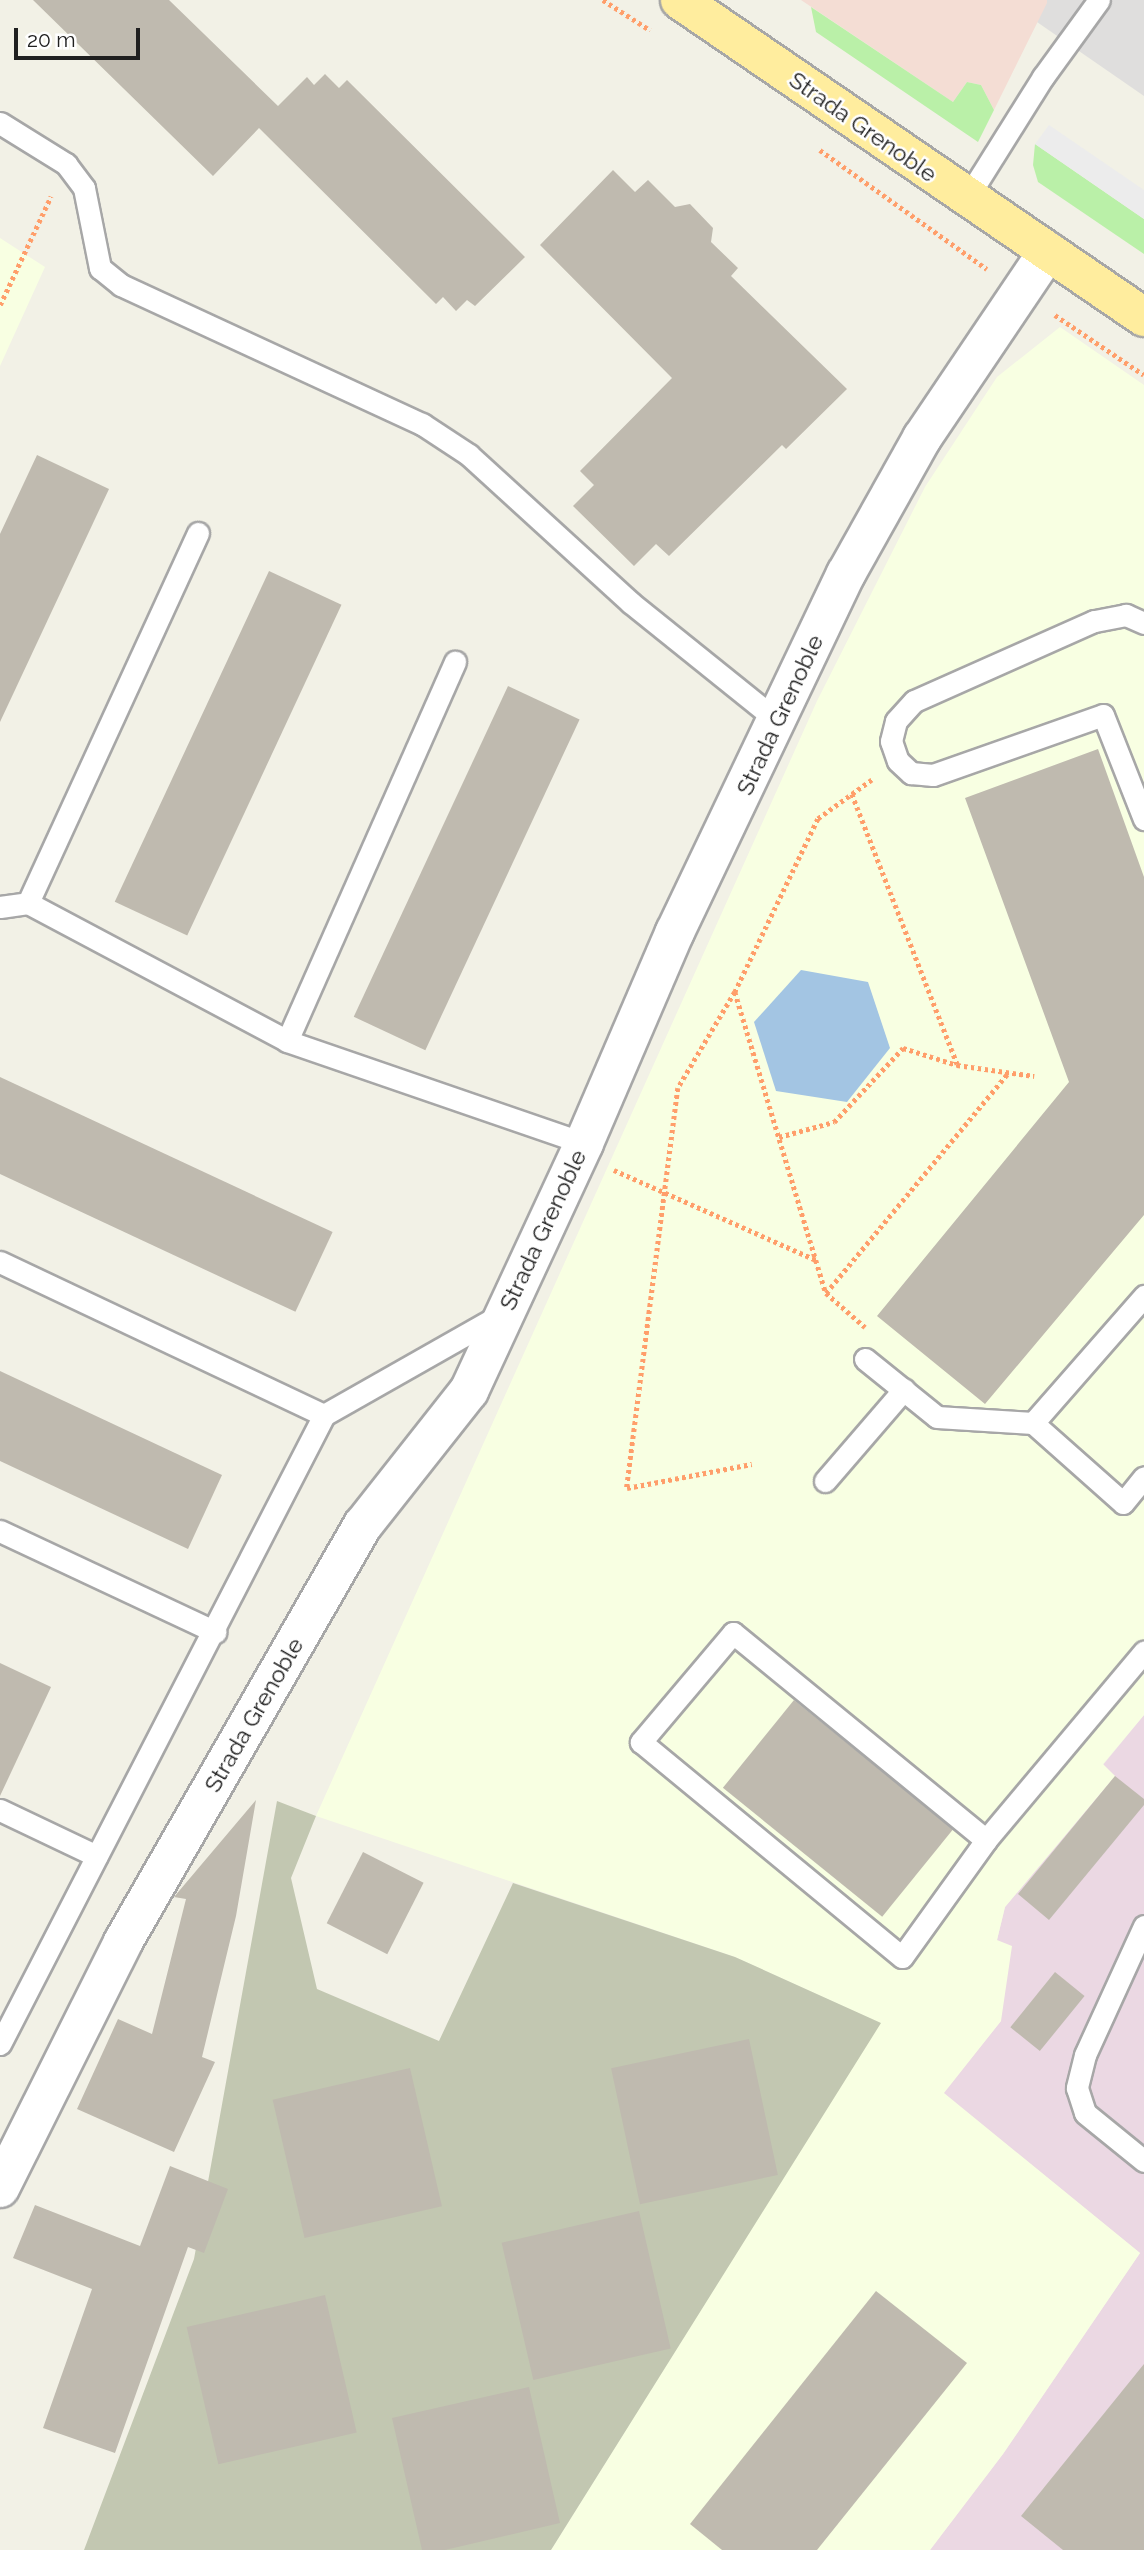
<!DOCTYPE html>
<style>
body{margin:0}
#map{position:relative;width:1144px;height:2550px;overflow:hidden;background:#f2f1e6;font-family:Raleway,sans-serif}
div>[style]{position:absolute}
.residential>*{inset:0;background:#dfdedd}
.commercial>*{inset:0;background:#f4ddd4}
.industrial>*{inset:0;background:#ebd8e3}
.education>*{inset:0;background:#f8ffe2}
.construction>*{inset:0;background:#c2c7b1}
.grass>*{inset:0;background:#baf0a8}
.parking>*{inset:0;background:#ececec}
.water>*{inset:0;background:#a3c5e3}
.building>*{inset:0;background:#bfbaaf;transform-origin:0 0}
.path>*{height:4.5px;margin-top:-2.25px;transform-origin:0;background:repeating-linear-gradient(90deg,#ff9e6a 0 3.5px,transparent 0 7px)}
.roads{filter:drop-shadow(2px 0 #a7a7a7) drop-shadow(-2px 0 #a7a7a7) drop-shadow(0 2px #a7a7a7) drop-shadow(0 -2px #a7a7a7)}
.lane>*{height:21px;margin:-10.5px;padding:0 10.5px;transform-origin:10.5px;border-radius:10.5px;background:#fff}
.street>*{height:38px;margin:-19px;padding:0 19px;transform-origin:19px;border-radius:19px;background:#fff}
.primary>*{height:38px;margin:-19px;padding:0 19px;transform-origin:19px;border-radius:19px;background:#ffed9e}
span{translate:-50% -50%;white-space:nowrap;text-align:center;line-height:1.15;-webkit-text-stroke:5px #fff;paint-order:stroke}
.street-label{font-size:23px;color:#202020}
.scale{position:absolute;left:14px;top:28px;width:126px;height:32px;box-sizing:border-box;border:4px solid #202020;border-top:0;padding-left:9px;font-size:21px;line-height:24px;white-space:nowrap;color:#202020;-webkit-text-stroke:5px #fff;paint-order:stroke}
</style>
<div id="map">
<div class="residential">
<div style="clip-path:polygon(1005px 0,1144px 0,1144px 96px)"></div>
</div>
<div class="commercial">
<div style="clip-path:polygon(801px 0,1047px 0,1047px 3px,994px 110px,981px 85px,967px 82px,953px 102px)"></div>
</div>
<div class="industrial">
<div style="clip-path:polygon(1144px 1715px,1144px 2550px,930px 2550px,1003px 2454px,1140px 2253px,943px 2093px,1001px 2021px,997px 1940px,1005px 1907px,1115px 1776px,1103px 1765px)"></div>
</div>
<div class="education">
<div style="clip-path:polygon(0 238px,45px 267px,0 366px)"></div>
<div style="clip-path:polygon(1060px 327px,1144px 385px,1144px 1715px,1103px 1764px,1115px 1776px,1005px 1907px,997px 1940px,1012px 1946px,1001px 2021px,944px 2093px,1140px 2253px,1003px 2454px,930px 2550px,551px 2550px,880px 2023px,735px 1957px,316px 1816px,817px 701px,925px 487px,997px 377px)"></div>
</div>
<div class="construction">
<div style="clip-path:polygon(277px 1801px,316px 1816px,291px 1878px,317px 1989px,439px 2041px,513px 1883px,735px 1957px,881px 2023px,551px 2550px,84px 2550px,194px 2259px)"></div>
</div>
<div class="grass">
<div style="clip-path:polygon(811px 7px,953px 102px,967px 82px,981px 85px,994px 110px,978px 142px,816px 32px)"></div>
<div style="clip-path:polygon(1035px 144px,1144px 219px,1144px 254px,1038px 182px,1033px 165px)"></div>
</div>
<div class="parking">
<div style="clip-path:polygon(1049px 125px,1144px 190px,1144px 219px,1035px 144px)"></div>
</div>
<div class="water">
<div style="clip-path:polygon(801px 970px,868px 982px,890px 1048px,847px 1102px,776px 1091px,754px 1022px)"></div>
</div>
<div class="building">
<div style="clip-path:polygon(33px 0,169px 0,278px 106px,307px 77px,314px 85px,325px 74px,339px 88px,347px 80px,525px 257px,475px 306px,467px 300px,456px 311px,443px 297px,436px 304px,259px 128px,213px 176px)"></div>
<div style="clip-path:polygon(613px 170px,635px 192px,648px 180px,675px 207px,690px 204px,713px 228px,711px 242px,738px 268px,731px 276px,847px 389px,786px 449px,782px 445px,669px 556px,656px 544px,634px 566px,573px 506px,594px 485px,580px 471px,672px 378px,540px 245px)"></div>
<div style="clip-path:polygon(37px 455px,109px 489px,0 722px,0 534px)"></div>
<div style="left:269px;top:571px;width:80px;height:365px;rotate:25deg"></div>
<div style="left:508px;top:686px;width:79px;height:365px;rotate:25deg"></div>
<div style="clip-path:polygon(1098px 749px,1144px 877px,1144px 1215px,985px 1404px,877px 1316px,1069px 1082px,965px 798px)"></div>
<div style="left:0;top:1077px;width:367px;height:88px;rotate:25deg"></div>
<div style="clip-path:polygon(0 1371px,222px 1475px,188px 1549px,0 1461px)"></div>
<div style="clip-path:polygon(0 1663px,51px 1687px,0 1796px)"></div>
<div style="left:794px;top:1700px;width:205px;height:113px;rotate:39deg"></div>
<div style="clip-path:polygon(1115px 1776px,1144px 1799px,1144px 1805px,1049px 1920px,1018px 1894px)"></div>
<div style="clip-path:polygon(256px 1800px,236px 1916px,202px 2057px,215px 2062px,174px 2152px,77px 2109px,118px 2019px,152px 2034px,186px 1899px,174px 1897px)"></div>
<div style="left:363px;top:1852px;width:68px;height:80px;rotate:27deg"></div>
<div style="left:1055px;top:1972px;width:38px;height:71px;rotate:39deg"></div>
<div style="left:749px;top:2039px;width:139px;height:141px;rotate:78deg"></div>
<div style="left:410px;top:2068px;width:142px;height:141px;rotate:77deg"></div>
<div style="clip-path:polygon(170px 2166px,228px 2189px,204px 2253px,188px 2247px,115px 2453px,43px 2428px,92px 2289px,13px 2258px,35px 2205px,140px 2246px)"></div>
<div style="left:639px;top:2211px;width:141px;height:141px;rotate:77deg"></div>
<div style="clip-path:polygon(876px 2291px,967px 2363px,817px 2550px,722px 2550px,690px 2524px)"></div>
<div style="left:325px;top:2295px;width:141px;height:142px;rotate:77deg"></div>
<div style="clip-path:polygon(1144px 2364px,1144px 2550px,1063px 2550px,1021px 2516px)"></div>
<div style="clip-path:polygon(529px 2387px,560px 2523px,445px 2550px,422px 2550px,392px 2418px)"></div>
</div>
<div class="path">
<div style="left:603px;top:0;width:56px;rotate:32.6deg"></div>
<div style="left:820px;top:150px;width:205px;rotate:35.5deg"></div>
<div style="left:0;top:305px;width:120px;rotate:-64.9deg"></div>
<div style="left:1055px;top:315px;width:107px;rotate:34deg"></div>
<div style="left:872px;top:780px;width:67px;rotate:144.2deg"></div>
<div style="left:818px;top:819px;width:192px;rotate:115.6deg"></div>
<div style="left:735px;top:992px;width:314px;rotate:73.2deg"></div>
<div style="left:826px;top:1293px;width:286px;rotate:-50.4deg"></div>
<div style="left:852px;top:794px;width:290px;rotate:68.7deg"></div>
<div style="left:735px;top:992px;width:112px;rotate:120.7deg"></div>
<div style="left:678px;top:1088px;width:403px;rotate:97.3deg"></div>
<div style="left:627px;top:1488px;width:127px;rotate:-10.9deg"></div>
<div style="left:779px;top:1137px;width:57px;rotate:-15.3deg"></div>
<div style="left:834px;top:1122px;width:101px;rotate:-47deg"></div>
<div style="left:903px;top:1048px;width:57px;rotate:17.5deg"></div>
<div style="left:957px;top:1065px;width:78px;rotate:8.1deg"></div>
<div style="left:614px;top:1170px;width:221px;rotate:24deg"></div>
<div style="left:826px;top:1293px;width:52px;rotate:41.1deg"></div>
</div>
<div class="roads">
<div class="lane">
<div style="left:0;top:123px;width:78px;rotate:31.8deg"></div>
<div style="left:66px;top:164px;width:30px;rotate:53deg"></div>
<div style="left:84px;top:188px;width:82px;rotate:78.7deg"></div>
<div style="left:100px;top:268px;width:27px;rotate:39deg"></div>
<div style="left:121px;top:285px;width:332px;rotate:24.8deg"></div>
<div style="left:422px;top:424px;width:56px;rotate:33.4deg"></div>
<div style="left:469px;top:455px;width:219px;rotate:42.4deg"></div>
<div style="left:631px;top:603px;width:190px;rotate:38.8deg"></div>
<div style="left:967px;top:198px;width:143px;rotate:-57.9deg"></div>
<div style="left:1043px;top:77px;width:95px;rotate:-54deg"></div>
<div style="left:198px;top:533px;width:407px;rotate:114.7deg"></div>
<div style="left:28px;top:903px;width:293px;rotate:28deg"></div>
<div style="left:287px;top:1041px;width:314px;rotate:19deg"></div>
<div style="left:1144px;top:623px;width:20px;rotate:-156deg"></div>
<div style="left:1126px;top:615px;width:33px;rotate:169deg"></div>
<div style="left:1094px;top:621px;width:197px;rotate:156deg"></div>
<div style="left:914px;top:701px;width:27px;rotate:132deg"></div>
<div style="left:896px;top:721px;width:21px;rotate:104deg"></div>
<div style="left:891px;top:741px;width:21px;rotate:71deg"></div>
<div style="left:898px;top:761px;width:18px;rotate:43deg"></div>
<div style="left:911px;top:773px;width:22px;rotate:5deg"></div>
<div style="left:933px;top:775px;width:180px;rotate:-19.4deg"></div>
<div style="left:1103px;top:715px;width:112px;rotate:68.5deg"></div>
<div style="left:0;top:907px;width:28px;rotate:-8deg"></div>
<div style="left:287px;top:1041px;width:415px;rotate:-66.1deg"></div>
<div style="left:0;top:1262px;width:358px;rotate:25.3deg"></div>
<div style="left:865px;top:1359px;width:92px;rotate:38.9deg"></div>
<div style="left:937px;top:1417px;width:96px;rotate:3.6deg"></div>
<div style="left:1033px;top:1423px;width:169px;rotate:-48.8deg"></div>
<div style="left:1033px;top:1423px;width:120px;rotate:41.6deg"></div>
<div style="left:1123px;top:1503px;width:33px;rotate:-51deg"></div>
<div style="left:825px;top:1481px;width:121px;rotate:-49.3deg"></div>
<div style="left:0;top:1531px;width:238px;rotate:25.1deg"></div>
<div style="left:0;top:1810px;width:107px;rotate:25.4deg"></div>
<div style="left:986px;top:1840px;width:327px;rotate:-140.7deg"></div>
<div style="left:733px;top:1633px;width:143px;rotate:130.2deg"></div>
<div style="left:641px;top:1742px;width:338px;rotate:39.5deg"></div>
<div style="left:902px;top:1957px;width:144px;rotate:-54.3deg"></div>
<div style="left:986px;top:1840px;width:246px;rotate:-50deg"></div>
<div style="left:1144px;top:1926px;width:142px;rotate:114.6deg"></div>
<div style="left:1085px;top:2055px;width:34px;rotate:104deg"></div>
<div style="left:1077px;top:2088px;width:26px;rotate:72deg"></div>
<div style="left:1085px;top:2113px;width:76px;rotate:39.1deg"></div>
<div style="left:0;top:2044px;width:708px;rotate:-62.75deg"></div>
<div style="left:324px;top:1415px;width:202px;rotate:-29.6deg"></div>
</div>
<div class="street">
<div style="left:0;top:2188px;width:275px;rotate:-63.4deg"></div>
<div style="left:123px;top:1942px;width:481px;rotate:-60.1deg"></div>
<div style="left:363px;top:1525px;width:171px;rotate:-51.7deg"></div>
<div style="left:469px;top:1391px;width:273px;rotate:-65.1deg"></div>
<div style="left:584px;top:1143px;width:230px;rotate:-66.7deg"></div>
<div style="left:675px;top:932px;width:397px;rotate:-64.5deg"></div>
<div style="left:846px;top:574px;width:156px;rotate:-60.8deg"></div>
<div style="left:922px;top:438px;width:225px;rotate:-56deg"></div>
</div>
<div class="primary">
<div style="left:680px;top:0;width:562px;rotate:34.34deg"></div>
</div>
</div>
<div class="street-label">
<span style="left:863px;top:127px;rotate:35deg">Strada Grenoble</span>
<span style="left:780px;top:715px;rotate:-65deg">Strada Grenoble</span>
<span style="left:543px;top:1230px;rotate:-65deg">Strada Grenoble</span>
<span style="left:254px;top:1715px;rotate:-60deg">Strada Grenoble</span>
</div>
<div class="scale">20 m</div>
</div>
